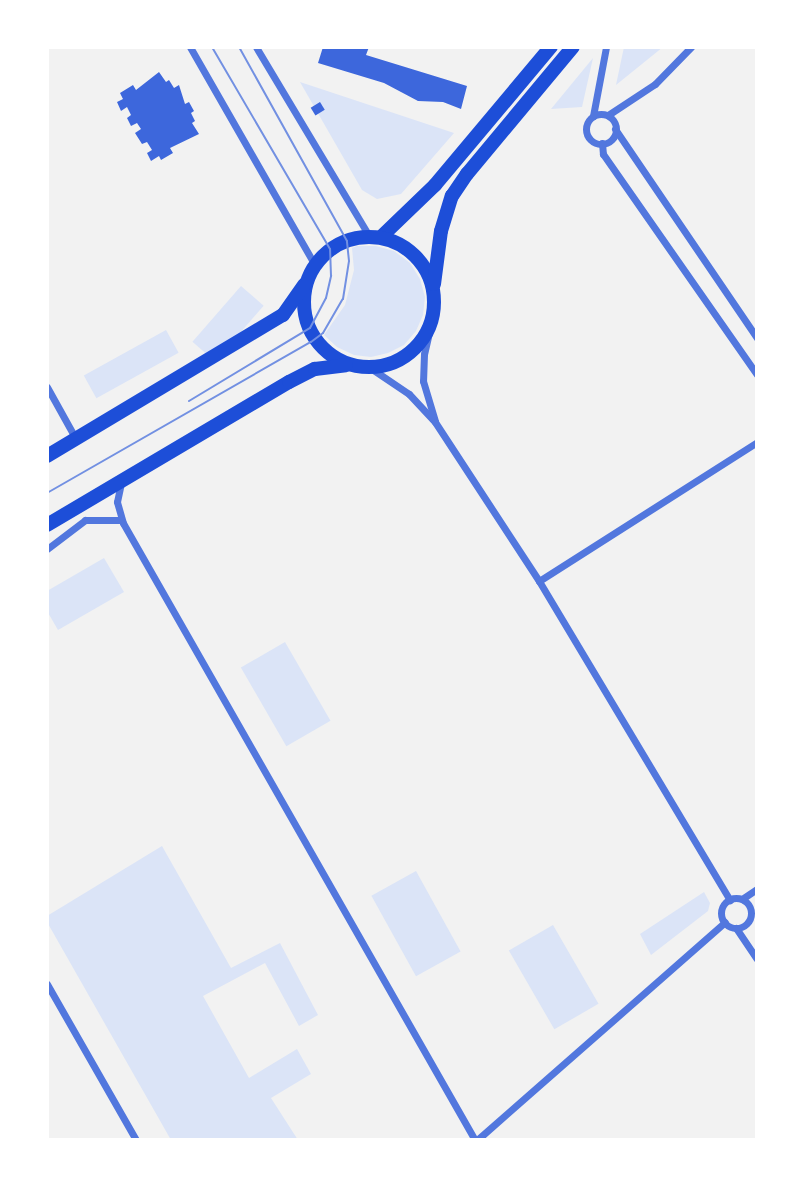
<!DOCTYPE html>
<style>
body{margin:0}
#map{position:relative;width:804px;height:1187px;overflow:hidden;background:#f2f2f2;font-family:Mulish,sans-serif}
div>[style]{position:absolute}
.green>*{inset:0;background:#dbe4f7;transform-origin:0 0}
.building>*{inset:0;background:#3d67dc;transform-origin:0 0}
.minor>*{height:7px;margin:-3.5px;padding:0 3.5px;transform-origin:3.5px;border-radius:3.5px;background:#5277de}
.minor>.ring{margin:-3.5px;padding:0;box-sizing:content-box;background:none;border:7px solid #5277de;border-radius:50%}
.secondary>*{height:14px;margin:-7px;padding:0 7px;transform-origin:7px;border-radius:7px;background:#1d4ed8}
.secondary>.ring{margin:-7px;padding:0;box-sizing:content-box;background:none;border:14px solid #1d4ed8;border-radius:50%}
.tram>*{height:2px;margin:-1px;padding:0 1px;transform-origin:1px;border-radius:1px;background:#7290e2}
span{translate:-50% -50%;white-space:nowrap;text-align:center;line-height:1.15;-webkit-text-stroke:5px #fff;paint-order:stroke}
.frame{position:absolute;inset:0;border:49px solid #fff;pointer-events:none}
</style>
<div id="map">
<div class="green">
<div style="clip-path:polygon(624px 47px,663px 47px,616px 85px)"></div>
<div style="clip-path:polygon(593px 58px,582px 107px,551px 109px)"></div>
<div style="clip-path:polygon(300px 82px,454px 133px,401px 194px,377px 199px,362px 190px)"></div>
<div style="clip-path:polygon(357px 246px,376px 246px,394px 251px,410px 263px,420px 279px,425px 297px,423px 315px,416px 331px,404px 345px,388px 353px,371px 357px,354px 355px,337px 347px,324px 335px,345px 305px,354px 270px,352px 248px)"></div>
<div style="left:241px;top:286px;width:30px;height:74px;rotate:41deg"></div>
<div style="left:166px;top:330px;width:26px;height:94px;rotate:61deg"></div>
<div style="clip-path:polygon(104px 558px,124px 592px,58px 630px,47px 611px,47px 591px)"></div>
<div style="left:285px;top:642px;width:91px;height:51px;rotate:60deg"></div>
<div style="clip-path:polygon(162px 846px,231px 968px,280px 943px,318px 1015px,299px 1026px,265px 963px,203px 996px,249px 1078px,297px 1049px,311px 1074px,271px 1098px,298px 1140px,171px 1140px,47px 922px,47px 916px)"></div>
<div style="left:416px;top:871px;width:92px;height:51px;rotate:61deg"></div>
<div style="clip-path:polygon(704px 892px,710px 903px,708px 911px,651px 955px,640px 934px)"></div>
<div style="left:553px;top:925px;width:91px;height:51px;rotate:60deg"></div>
</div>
<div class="building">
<div style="clip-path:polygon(323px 47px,369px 47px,366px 55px,467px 86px,461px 109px,443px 102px,418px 101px,384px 83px,318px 63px)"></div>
<div style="clip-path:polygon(159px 72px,166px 82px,169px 80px,174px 88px,179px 85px,185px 104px,189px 102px,194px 111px,191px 113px,195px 121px,192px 123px,199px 134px,170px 148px,173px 153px,161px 160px,159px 156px,151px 161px,147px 153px,152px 150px,147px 142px,142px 144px,135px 133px,141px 129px,137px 123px,131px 126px,127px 118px,131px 115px,127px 107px,121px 111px,117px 102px,123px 99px,120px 93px,133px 85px,136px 90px)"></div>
<div style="left:320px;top:102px;width:9px;height:11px;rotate:58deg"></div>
</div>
<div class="minor">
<div style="left:190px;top:47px;width:251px;rotate:60.2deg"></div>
<div style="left:256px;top:47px;width:220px;rotate:59.1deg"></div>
<div class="ring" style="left:586px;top:114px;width:23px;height:23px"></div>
<div style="left:608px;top:115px;width:56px;rotate:-33.4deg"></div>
<div style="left:655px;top:84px;width:52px;rotate:-45.8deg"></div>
<div style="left:593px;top:116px;width:70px;rotate:-79.3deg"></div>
<div style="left:615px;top:129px;width:253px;rotate:55.8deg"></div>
<div style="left:602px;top:143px;width:11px;rotate:85deg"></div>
<div style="left:603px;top:154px;width:269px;rotate:55.1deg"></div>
<div style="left:431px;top:324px;width:31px;rotate:103deg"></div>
<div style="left:424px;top:354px;width:27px;rotate:92deg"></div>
<div style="left:423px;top:381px;width:42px;rotate:73.3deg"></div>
<div style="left:369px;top:367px;width:48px;rotate:34deg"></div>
<div style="left:409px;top:394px;width:38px;rotate:47deg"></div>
<div style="left:435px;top:422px;width:190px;rotate:56.8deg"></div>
<div style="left:539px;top:581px;width:372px;rotate:59.1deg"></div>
<div style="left:47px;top:387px;width:60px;rotate:60.9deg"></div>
<div style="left:121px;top:483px;width:19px;rotate:102deg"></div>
<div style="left:117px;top:502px;width:22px;rotate:74deg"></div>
<div style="left:123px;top:523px;width:710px;rotate:60.3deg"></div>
<div style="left:47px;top:549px;width:48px;rotate:-37.3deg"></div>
<div style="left:85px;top:520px;width:36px"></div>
<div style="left:539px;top:581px;width:259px;rotate:-32.5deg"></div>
<div class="ring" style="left:721px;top:898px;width:23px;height:23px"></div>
<div style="left:742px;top:899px;width:18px;rotate:-34deg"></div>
<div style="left:736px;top:928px;width:37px;rotate:56deg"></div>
<div style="left:47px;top:984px;width:180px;rotate:60.3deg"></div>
<div style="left:477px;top:1140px;width:330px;rotate:-41.3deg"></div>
</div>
<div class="secondary">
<div style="left:381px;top:237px;width:75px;rotate:-43.9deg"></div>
<div style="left:435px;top:185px;width:180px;rotate:-50deg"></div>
<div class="ring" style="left:304px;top:237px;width:116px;height:116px"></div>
<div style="left:434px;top:284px;width:53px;rotate:-82.5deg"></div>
<div style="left:441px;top:231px;width:37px;rotate:-73deg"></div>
<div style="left:452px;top:196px;width:27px;rotate:-56deg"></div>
<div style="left:467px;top:174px;width:165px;rotate:-50.2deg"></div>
<div style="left:47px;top:456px;width:275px;rotate:-30.9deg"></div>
<div style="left:283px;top:315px;width:37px;rotate:-55deg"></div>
<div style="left:47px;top:525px;width:281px;rotate:-30.6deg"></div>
<div style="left:289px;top:382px;width:29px;rotate:-27deg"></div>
<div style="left:315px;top:369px;width:31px;rotate:-7deg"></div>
</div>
<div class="tram">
<div style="left:189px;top:401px;width:141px;rotate:-31.1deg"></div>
<div style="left:310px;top:328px;width:34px;rotate:-62deg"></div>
<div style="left:326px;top:298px;width:23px;rotate:-77deg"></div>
<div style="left:331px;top:276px;width:27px;rotate:-92deg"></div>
<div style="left:330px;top:249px;width:234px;rotate:-120.3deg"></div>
<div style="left:47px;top:493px;width:304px;rotate:-29.8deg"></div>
<div style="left:311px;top:342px;width:15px;rotate:-37deg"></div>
<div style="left:323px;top:333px;width:39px;rotate:-60deg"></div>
<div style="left:343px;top:299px;width:38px;rotate:-81deg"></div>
<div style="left:349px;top:261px;width:20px;rotate:-96deg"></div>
<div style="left:347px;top:241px;width:222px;rotate:-119.1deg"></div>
</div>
<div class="frame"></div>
</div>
